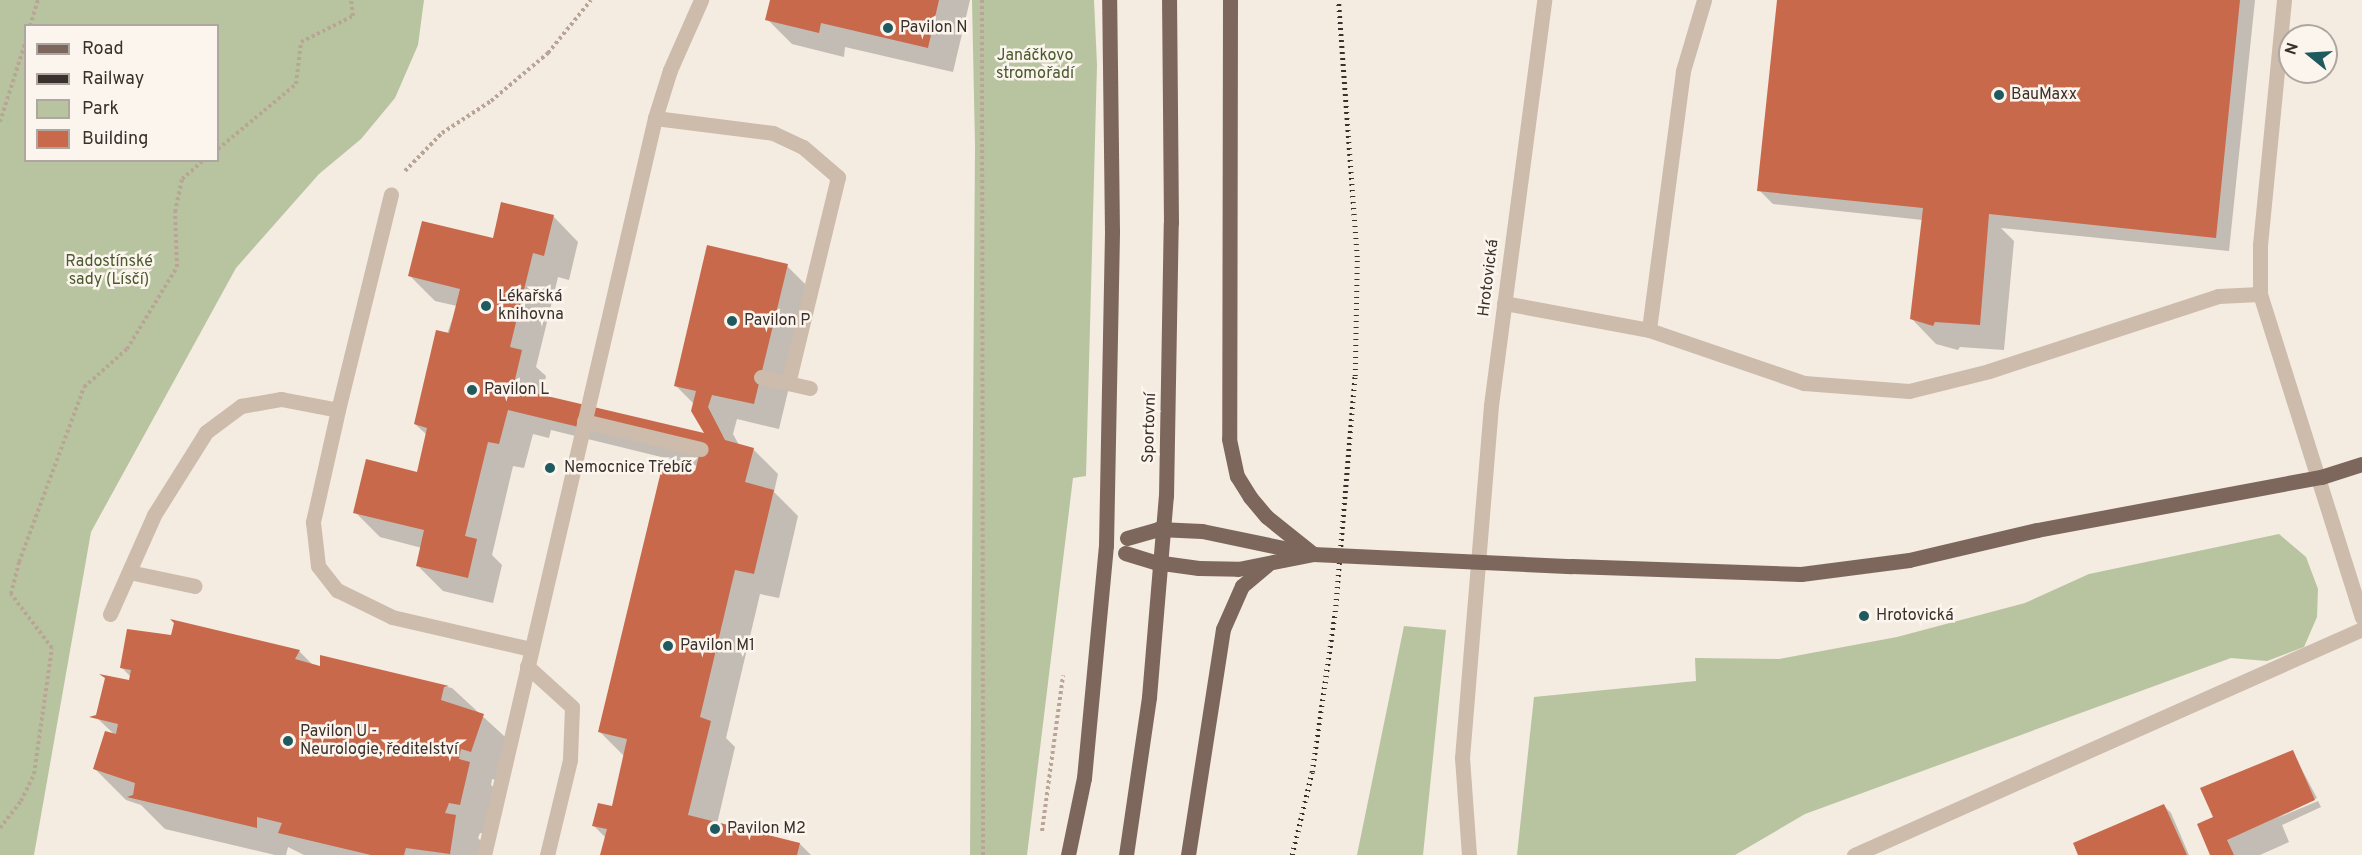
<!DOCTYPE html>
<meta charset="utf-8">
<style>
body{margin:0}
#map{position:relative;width:2362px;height:855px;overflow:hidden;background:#f4ebe1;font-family:Overpass,sans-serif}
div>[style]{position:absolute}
.green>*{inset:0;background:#b8c4a0}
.shadow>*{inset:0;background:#0003}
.building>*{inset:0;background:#c8694b}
.path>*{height:4px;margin-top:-2px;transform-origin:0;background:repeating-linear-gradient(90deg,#b9a596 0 3px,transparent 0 6px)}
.minor>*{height:15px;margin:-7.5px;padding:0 7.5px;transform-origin:7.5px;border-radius:7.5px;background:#cdbbac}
.major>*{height:15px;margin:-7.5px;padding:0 7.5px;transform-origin:7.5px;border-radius:7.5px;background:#7d675c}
.rail>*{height:4.5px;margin-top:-2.25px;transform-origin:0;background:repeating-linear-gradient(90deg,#3b302b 0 1.5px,transparent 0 6px)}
.major-bridge>*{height:15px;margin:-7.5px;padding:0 7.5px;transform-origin:7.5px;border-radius:7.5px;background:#7d675c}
.dots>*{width:16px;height:16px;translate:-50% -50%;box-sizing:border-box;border:3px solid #fbf5ee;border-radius:50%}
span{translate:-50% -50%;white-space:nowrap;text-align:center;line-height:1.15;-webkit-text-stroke:5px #fbf5ee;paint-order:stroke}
.poi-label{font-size:16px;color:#3b302b}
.left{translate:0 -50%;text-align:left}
.park-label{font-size:16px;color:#4a5a2e}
.street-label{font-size:16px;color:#3b302b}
.legend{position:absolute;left:24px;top:24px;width:195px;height:138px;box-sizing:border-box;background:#fbf5ee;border:2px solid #aea6a0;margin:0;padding:8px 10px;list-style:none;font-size:18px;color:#3b302b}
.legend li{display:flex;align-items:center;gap:12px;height:30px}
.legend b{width:30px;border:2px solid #aea6a0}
.north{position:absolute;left:2278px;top:24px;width:60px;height:60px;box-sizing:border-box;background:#fbf5ee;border:2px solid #aea6a0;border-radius:50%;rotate:288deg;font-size:16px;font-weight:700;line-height:24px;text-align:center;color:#3b302b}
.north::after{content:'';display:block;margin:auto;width:21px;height:27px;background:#1f5a5e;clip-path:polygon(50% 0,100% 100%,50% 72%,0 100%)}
</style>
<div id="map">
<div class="green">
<div style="clip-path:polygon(evenodd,0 0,424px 0,418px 45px,395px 98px,361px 139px,319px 174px,236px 268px,91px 532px,34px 855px,0 855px,0 0,26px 26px,218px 26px,218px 160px,26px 160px,26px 26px)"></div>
<div style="clip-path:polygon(972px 0,1094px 0,1097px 65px,1086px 476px,1073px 478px,1027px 855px,970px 855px,975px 145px)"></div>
<div style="clip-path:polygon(2279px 534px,2306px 557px,2318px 589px,2317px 617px,2304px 647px,2267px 661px,2231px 658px,1805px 814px,1735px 855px,1517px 855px,1534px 697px,1696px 681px,1695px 658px,1779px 659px,1897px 637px,2025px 603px,2089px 574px)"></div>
<div style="clip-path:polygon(1404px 626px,1446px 630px,1423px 855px,1357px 855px)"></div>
</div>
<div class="shadow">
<div style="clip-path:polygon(772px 0,970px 0,953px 72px,845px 47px,844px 57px,792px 44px,767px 19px)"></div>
<div style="clip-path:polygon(1779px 0,2255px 0,2229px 251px,2001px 228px,2014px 241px,2004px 350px,1960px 347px,1958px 350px,1936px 344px,1911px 318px,1923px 220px,1773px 204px,1759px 190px)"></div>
<div style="clip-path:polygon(553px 216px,578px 242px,569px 280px,558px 277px,536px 367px,546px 376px,542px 396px,706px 435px,694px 404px,676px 386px,787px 266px,812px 291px,779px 429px,737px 419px,733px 434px,739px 445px,753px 449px,778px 474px,774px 492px,798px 516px,779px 598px,760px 594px,726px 738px,735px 747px,717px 824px,800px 844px,811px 855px,601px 855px,606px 838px,594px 826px,613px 808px,625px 757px,599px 731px,698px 466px,551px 430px,549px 438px,533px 434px,524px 468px,513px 466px,492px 555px,502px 565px,493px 603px,443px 591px,418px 566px,422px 548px,380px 537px,355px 512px,418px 474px,427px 435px,415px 424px,457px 306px,435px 301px,410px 276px)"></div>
<div style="clip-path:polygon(299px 651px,313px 665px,322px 667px,324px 658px,452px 688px,515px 746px,502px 782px,492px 779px,491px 785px,501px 794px,491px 836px,480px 833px,478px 838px,487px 847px,486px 855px,304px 855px,288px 847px,286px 855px,275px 855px,165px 829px,141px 805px,126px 800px,95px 769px,115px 735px,97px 718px,130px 682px,131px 677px,122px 668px)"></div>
<div style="clip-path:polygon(2292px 751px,2317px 798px,2278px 818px,2318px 801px,2321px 807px,2282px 825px,2289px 842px,2260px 855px,2212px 855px,2215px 818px)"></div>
<div style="clip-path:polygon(2164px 806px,2171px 813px,2189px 855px,2080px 855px)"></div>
</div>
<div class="building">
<div style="clip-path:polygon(770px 0,939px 0,928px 48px,821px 23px,819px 33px,765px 20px)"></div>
<div style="clip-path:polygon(1777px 0,2240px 0,2216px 238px,1989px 214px,1980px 325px,1935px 322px,1933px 326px,1910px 319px,1923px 208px,1757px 191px)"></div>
<div style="clip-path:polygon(501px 202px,554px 215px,544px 256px,533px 253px,510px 347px,522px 350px,513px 388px,704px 433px,691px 411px,696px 391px,674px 386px,707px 245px,788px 264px,754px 404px,712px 395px,708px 407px,725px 440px,754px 448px,745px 482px,774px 490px,754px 574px,735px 570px,700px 717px,711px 721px,688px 815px,800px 843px,797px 855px,600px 855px,607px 829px,592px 826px,598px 803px,612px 806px,627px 739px,598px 732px,663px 463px,695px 471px,699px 456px,508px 410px,499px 444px,488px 442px,465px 536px,477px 539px,468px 578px,416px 566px,424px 530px,353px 513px,366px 459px,417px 472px,427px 428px,414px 424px,436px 330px,449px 333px,460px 289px,408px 276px,422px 221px,493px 238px)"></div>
<div style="clip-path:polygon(170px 619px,300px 650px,295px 659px,320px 666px,320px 655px,449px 686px,444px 687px,441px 700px,484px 714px,471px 752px,461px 749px,459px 759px,470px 762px,460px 805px,449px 803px,445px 813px,456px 815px,450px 854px,406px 848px,404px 855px,371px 855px,278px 833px,282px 823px,257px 817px,257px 828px,127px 797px,133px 795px,135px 783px,93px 769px,105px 731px,116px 734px,118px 724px,89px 717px,96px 715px,105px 678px,99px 674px,129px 680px,131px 670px,120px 668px,127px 629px,171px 635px,174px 623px)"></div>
<div style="clip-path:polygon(2293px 750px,2315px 800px,2227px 840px,2234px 855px,2210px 855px,2197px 824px,2213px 817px,2200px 788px)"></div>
<div style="clip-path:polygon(2164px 804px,2187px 855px,2078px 855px,2073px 843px)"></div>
</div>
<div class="path">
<div style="left:982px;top:0;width:855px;rotate:89.93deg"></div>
<div style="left:30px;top:26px;width:27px;rotate:-73deg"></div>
<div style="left:0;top:122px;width:86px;rotate:-72.4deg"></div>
<div style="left:218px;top:149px;width:102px;rotate:-39.8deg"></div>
<div style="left:296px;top:84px;width:42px;rotate:-83.2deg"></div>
<div style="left:301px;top:42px;width:58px;rotate:-26.6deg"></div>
<div style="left:353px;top:16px;width:16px;rotate:-97deg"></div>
<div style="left:405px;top:171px;width:53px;rotate:-45.8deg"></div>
<div style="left:442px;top:133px;width:59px;rotate:-33.1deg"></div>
<div style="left:491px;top:101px;width:75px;rotate:-40.1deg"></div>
<div style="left:548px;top:53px;width:68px;rotate:-50.9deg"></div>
<div style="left:0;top:828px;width:34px;rotate:-52deg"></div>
<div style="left:21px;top:801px;width:30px;rotate:-64deg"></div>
<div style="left:34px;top:774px;width:127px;rotate:-81.9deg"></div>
<div style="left:52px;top:648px;width:68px;rotate:-127.2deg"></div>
<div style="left:11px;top:594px;width:33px;rotate:-76deg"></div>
<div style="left:19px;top:562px;width:187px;rotate:-69.6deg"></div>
<div style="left:84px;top:387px;width:57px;rotate:-41.5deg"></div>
<div style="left:127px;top:349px;width:96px;rotate:-58.6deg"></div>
<div style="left:177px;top:267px;width:55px;rotate:-92.1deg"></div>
<div style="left:175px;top:212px;width:34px;rotate:-78deg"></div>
<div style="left:182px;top:179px;width:29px;rotate:-41deg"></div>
<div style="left:1042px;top:831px;width:157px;rotate:-82.3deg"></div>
</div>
<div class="minor">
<div style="left:1704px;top:0;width:74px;rotate:106.5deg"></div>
<div style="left:1683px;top:71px;width:261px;rotate:97.5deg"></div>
<div style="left:1649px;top:330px;width:164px;rotate:18.9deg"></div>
<div style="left:1804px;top:383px;width:105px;rotate:4.4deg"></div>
<div style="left:1909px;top:391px;width:82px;rotate:-14deg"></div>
<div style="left:1989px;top:371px;width:241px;rotate:-18.1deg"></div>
<div style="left:2218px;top:296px;width:42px;rotate:-2.7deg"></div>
<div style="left:2284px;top:0;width:246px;rotate:95.6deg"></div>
<div style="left:2260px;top:245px;width:49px;rotate:90deg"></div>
<div style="left:2260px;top:294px;width:339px;rotate:72.5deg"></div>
<div style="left:655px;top:118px;width:50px;rotate:-72.6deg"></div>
<div style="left:670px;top:70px;width:77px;rotate:-66.1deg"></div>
<div style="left:1504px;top:303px;width:147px;rotate:10.5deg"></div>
<div style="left:761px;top:377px;width:50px;rotate:12.7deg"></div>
<div style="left:338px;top:410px;width:222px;rotate:-76.2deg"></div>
<div style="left:584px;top:421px;width:120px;rotate:13.5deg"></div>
<div style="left:129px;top:572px;width:67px;rotate:12deg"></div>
<div style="left:110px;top:614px;width:108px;rotate:-66deg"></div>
<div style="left:154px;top:515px;width:98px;rotate:-57.9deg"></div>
<div style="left:206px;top:432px;width:44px;rotate:-36.6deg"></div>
<div style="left:241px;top:406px;width:41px;rotate:-9.9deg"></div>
<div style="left:281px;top:399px;width:58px;rotate:10.9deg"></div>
<div style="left:338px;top:410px;width:115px;rotate:102.6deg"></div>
<div style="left:313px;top:522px;width:44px;rotate:83.5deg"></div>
<div style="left:318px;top:566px;width:31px;rotate:52deg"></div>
<div style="left:337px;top:590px;width:61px;rotate:26.1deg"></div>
<div style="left:392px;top:617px;width:143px;rotate:13deg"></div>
<div style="left:527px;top:666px;width:61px;rotate:42.3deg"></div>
<div style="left:572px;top:707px;width:53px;rotate:92.2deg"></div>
<div style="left:570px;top:760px;width:98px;rotate:103.6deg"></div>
<div style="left:484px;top:855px;width:757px;rotate:-76.94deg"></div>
<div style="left:655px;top:118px;width:119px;rotate:7.2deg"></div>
<div style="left:773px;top:133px;width:33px;rotate:25deg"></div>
<div style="left:803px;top:147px;width:46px;rotate:40.6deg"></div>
<div style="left:838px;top:177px;width:212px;rotate:103.6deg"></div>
<div style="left:1469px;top:855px;width:97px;rotate:-94.1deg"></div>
<div style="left:1462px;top:758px;width:354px;rotate:-85.3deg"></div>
<div style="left:1491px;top:405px;width:408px;rotate:-82.5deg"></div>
<div style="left:1854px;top:855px;width:556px;rotate:-23.98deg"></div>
</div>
<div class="major">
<div style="left:1230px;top:0;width:439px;rotate:90.1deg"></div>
<div style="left:1229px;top:439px;width:38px;rotate:78deg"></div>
<div style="left:1237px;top:476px;width:25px;rotate:58deg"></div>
<div style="left:1250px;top:497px;width:26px;rotate:50deg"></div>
<div style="left:1267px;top:517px;width:59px;rotate:38.8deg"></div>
<div style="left:1202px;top:531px;width:107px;rotate:11.8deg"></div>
<div style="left:1572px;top:566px;width:229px;rotate:2deg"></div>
<div style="left:1801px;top:574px;width:109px;rotate:-7.4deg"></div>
<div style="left:1909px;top:560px;width:131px;rotate:-13.2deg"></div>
<div style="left:2037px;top:530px;width:289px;rotate:-10.6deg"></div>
<div style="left:2321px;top:477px;width:43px;rotate:-17.6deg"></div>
<div style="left:1199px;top:568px;width:39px;rotate:1deg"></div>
<div style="left:1238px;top:569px;width:76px;rotate:-11.3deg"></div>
<div style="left:1068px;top:855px;width:79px;rotate:-78.3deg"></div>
<div style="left:1084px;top:778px;width:234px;rotate:-84.6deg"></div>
<div style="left:1106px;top:545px;width:314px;rotate:-88.9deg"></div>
<div style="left:1112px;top:231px;width:231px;rotate:-90.7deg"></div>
<div style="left:1126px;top:855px;width:160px;rotate:-81.7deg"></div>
<div style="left:1149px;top:697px;width:202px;rotate:-85.2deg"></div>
<div style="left:1166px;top:496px;width:273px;rotate:-89deg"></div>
<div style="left:1171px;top:223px;width:223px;rotate:-90.5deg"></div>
<div style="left:1188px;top:855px;width:229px;rotate:-81.2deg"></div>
<div style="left:1223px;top:629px;width:47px;rotate:-66.2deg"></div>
<div style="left:1242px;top:586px;width:33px;rotate:-40deg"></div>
</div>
<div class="rail">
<div style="left:1292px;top:855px;width:85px;rotate:-76.5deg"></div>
<div style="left:1312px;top:772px;width:162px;rotate:-81.8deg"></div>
<div style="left:1335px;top:612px;width:237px;rotate:-85.2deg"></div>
<div style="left:1355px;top:376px;width:119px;rotate:-89deg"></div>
<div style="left:1357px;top:257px;width:258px;rotate:-94.2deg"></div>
</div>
<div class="major-bridge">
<div style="left:1127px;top:538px;width:32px;rotate:-16deg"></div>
<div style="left:1158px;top:529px;width:44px;rotate:2.6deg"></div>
<div style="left:1125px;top:553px;width:31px;rotate:17deg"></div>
<div style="left:1155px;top:562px;width:44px;rotate:7.8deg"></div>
<div style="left:1313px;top:554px;width:259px;rotate:2.7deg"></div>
</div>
<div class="dots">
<div style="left:888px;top:28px;background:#1f5a5e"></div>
<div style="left:1999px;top:95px;background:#1f5a5e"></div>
<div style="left:486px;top:306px;background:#1f5a5e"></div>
<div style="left:732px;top:321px;background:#1f5a5e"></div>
<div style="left:472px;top:390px;background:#1f5a5e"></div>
<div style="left:550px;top:468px;background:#1f5a5e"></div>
<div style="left:1864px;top:616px;background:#1f5a5e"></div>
<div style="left:668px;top:646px;background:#1f5a5e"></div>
<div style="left:288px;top:741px;background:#1f5a5e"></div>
<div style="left:715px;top:829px;background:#1f5a5e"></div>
</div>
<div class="poi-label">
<span class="left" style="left:900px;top:28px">Pavilon N</span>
<span class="left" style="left:2011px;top:95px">BauMaxx</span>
<span class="left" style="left:498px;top:306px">Lékařská<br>knihovna</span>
<span class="left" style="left:744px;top:321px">Pavilon P</span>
<span class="left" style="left:484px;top:390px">Pavilon L</span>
<span class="left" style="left:564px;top:468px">Nemocnice Třebíč</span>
<span class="left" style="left:1876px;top:616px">Hrotovická</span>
<span class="left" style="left:680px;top:646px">Pavilon M1</span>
<span class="left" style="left:300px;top:741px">Pavilon U -<br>Neurologie, ředitelství</span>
<span class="left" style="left:727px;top:829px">Pavilon M2</span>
</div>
<div class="park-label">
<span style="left:1035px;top:65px">Janáčkovo<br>stromořadí</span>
<span style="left:109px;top:271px">Radostínské<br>sady (Lísčí)</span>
</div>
<div class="street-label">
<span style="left:1489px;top:278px;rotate:-83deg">Hrotovická</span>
<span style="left:1150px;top:428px;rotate:-88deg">Sportovní</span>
</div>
<ul class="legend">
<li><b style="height:8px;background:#7d675c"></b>Road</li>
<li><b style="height:8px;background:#3b302b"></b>Railway</li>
<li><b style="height:16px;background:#b8c4a0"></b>Park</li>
<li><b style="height:16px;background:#c8694b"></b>Building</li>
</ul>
<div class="north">N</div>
</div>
